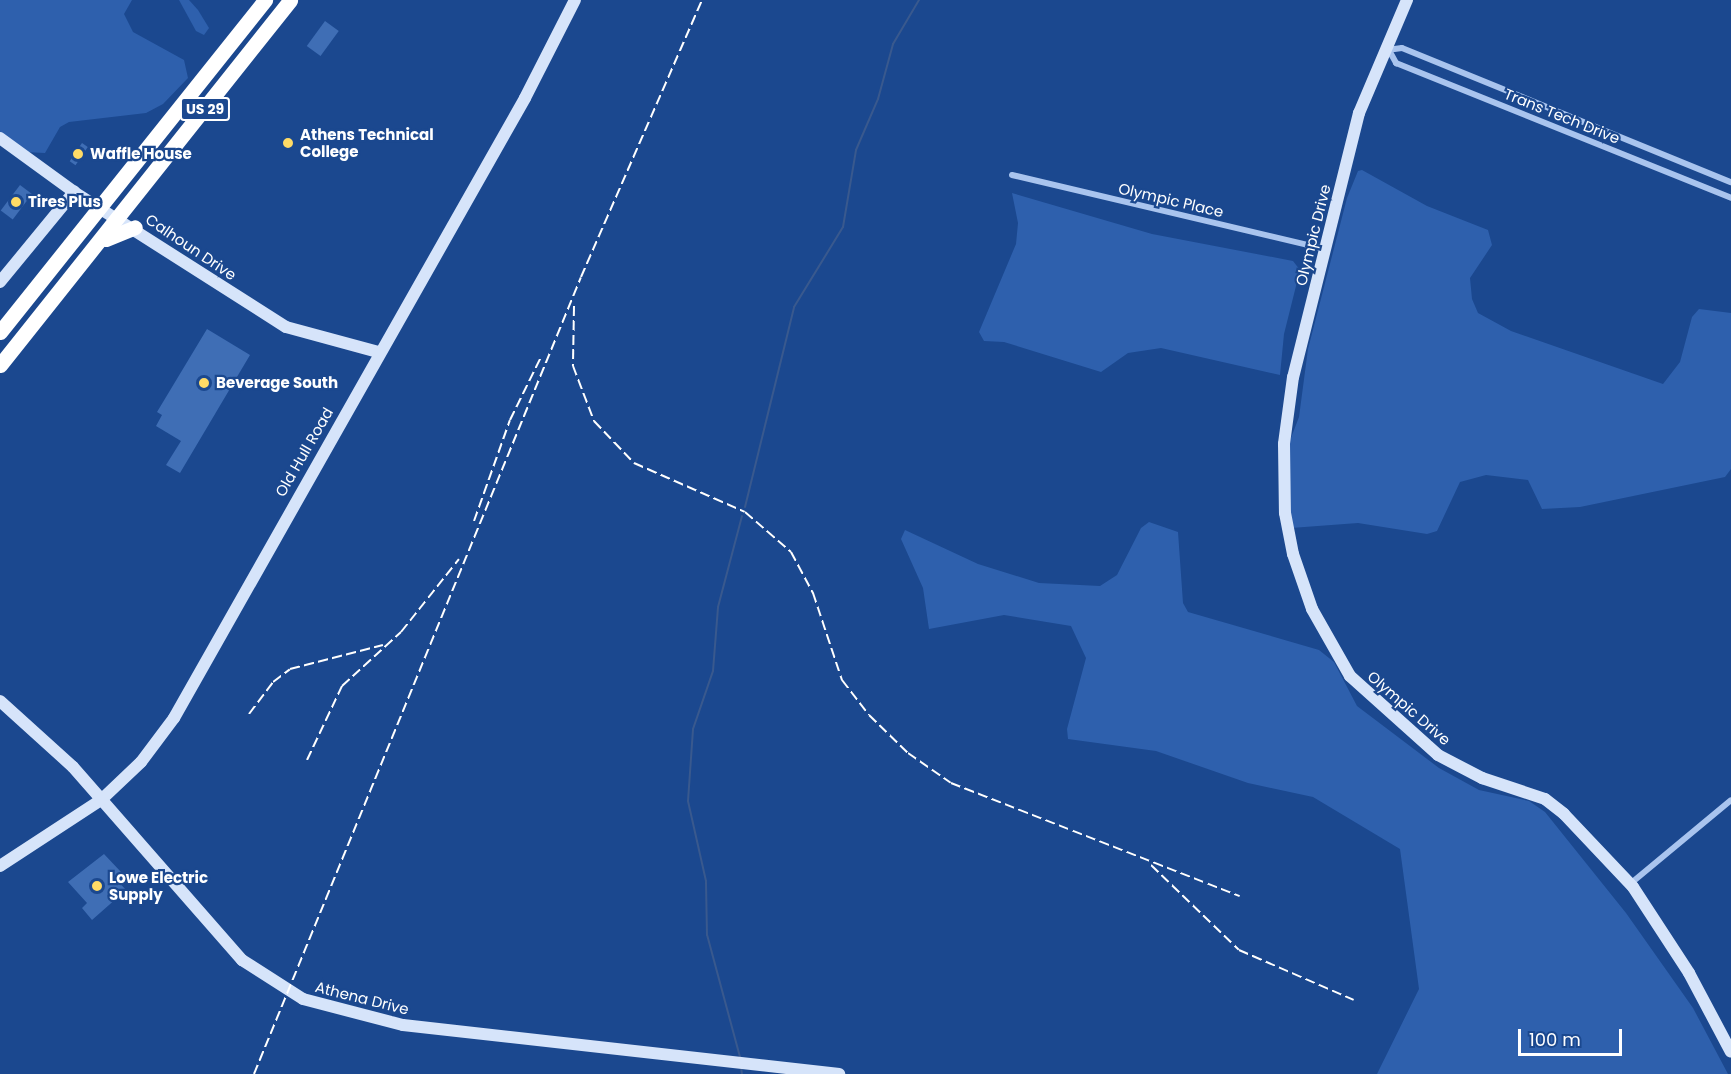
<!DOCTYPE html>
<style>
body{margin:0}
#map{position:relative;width:1731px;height:1074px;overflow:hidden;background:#1b488f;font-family:Poppins,sans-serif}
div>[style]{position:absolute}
.green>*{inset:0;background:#2e60ad}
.stream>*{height:2px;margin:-1px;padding:0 1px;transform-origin:1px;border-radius:1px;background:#39598e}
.building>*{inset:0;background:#3f6eb5;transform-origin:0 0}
.street>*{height:6px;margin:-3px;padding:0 3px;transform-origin:3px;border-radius:3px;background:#a9c4ee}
.secondary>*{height:12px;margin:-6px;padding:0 6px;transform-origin:6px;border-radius:6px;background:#d6e4fa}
.highway>*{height:15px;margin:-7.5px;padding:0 7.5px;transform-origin:7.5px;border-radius:7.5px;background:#fff}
.rail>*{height:2px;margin-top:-1px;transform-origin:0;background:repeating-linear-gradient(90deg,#fff 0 10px,transparent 0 14.5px)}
.dots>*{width:16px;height:16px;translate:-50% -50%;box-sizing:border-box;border:3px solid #1b488f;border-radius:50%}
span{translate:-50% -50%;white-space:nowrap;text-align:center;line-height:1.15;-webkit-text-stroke:4.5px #1b488f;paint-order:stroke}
.shield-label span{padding:2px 4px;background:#1b488f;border:2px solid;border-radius:4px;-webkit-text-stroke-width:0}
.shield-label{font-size:14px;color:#fff;font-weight:700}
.street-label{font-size:15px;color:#fff}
.poi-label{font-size:15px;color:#fff;font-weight:700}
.left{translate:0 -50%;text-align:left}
.scale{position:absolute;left:1518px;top:1029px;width:104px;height:27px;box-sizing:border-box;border:3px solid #fff;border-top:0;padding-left:8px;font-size:18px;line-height:21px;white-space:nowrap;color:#fff;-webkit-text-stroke:4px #1b488f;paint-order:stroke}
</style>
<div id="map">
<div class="green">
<div style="clip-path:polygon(0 0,132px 0,124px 14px,133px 32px,184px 60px,188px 78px,163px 104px,146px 113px,69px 122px,60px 127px,45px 153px,25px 152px,0 133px)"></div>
<div style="clip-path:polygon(179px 0,189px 0,198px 10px,209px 28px,204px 35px,196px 31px)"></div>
<div style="clip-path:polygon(1362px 170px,1427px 206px,1488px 230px,1492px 245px,1470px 278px,1472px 299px,1478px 313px,1511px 331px,1663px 384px,1680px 362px,1692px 317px,1699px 309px,1731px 313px,1731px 469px,1725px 477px,1580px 507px,1542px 509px,1528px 480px,1486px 475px,1460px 482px,1437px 531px,1427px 534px,1358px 523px,1291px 528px,1289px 443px,1299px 417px,1308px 349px,1347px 198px,1358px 171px)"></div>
<div style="clip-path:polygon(1012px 193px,1152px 234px,1293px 261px,1300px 270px,1284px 334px,1280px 375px,1161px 348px,1128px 353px,1101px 372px,1004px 342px,984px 341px,979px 332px,1016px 244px,1018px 223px)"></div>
<div style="clip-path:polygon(1149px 522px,1178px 532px,1183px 603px,1188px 612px,1319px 650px,1334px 662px,1357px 706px,1439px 768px,1479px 790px,1529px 801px,1545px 812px,1626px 913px,1693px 1008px,1728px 1074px,1377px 1074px,1419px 989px,1400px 849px,1313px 797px,1248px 783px,1156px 751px,1068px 739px,1067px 729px,1086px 658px,1071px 626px,1004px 615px,929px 629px,923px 588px,901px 539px,905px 530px,978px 564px,1039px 583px,1100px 586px,1117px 575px,1141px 528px)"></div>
</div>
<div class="stream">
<div style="left:745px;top:507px;width:206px;rotate:-76.2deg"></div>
<div style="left:794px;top:307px;width:94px;rotate:-58.5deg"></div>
<div style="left:843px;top:227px;width:78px;rotate:-80.4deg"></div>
<div style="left:856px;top:150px;width:56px;rotate:-66.7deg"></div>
<div style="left:878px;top:99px;width:57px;rotate:-74.7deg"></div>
<div style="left:893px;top:44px;width:51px;rotate:-59.4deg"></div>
<div style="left:740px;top:1057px;width:126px;rotate:-105.1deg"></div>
<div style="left:707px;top:935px;width:54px;rotate:-91.1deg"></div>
<div style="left:706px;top:881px;width:82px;rotate:-102.7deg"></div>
<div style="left:688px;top:801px;width:72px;rotate:-86deg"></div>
<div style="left:693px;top:729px;width:61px;rotate:-71deg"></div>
<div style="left:713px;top:671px;width:64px;rotate:-85.5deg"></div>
<div style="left:718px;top:607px;width:94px;rotate:-75.2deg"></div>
<div style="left:741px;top:1067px;width:7px;rotate:82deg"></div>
</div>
<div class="building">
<div style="left:325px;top:21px;width:17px;height:31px;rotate:36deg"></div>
<div style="left:82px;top:143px;width:7px;height:22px;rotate:34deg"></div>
<div style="left:20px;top:185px;width:15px;height:32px;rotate:37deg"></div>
<div style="clip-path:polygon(207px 329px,250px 355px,180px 473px,166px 465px,181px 441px,156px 426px,162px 415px,157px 412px)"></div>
<div style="clip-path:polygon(104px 854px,121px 872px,115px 878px,126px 890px,92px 920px,82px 908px,87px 903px,68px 882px)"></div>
</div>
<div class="street">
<div style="left:1387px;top:50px;width:15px;rotate:-8deg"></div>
<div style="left:1402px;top:48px;width:355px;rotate:22.2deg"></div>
<div style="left:1390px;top:52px;width:13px;rotate:61deg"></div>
<div style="left:1396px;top:63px;width:361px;rotate:21.9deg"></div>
<div style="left:1012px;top:175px;width:322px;rotate:13.3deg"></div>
<div style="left:1630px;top:884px;width:131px;rotate:-39.7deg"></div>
</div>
<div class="secondary">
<div style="left:1407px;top:0;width:123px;rotate:113deg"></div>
<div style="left:1359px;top:113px;width:272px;rotate:104deg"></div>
<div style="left:1293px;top:377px;width:68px;rotate:97.7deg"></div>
<div style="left:1284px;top:444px;width:69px;rotate:89.2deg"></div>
<div style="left:1285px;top:513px;width:42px;rotate:79deg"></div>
<div style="left:1293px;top:554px;width:58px;rotate:70.9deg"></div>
<div style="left:1312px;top:609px;width:77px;rotate:60.4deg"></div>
<div style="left:1350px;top:676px;width:118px;rotate:41.9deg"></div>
<div style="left:1438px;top:755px;width:50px;rotate:27.6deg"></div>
<div style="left:1482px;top:778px;width:66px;rotate:18.4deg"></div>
<div style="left:1545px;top:799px;width:24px;rotate:38deg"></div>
<div style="left:1564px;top:814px;width:100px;rotate:46.6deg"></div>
<div style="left:1633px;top:887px;width:103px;rotate:56.9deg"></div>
<div style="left:1689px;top:973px;width:89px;rotate:62deg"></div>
<div style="left:0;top:138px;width:92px;rotate:36.1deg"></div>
<div style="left:74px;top:192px;width:251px;rotate:32.5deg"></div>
<div style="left:286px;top:327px;width:95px;rotate:15.2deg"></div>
<div style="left:0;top:282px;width:117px;rotate:-50.6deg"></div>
<div style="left:0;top:701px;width:98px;rotate:42.1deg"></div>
<div style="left:73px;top:767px;width:257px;rotate:48.8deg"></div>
<div style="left:242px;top:960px;width:72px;rotate:32.6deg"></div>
<div style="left:303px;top:999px;width:103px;rotate:14.6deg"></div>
<div style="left:403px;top:1025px;width:439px;rotate:6.4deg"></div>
<div style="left:0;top:866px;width:121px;rotate:-33.2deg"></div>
<div style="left:101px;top:800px;width:55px;rotate:-43.5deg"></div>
<div style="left:141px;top:762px;width:55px;rotate:-53.1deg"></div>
<div style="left:174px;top:718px;width:712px;rotate:-60.48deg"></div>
<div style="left:525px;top:98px;width:110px;rotate:-63deg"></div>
</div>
<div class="highway">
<div style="left:106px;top:239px;width:31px;rotate:-22deg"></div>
<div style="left:0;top:332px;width:425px;rotate:-51.4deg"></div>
<div style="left:0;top:365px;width:466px;rotate:-51.5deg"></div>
</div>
<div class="rail">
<div style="left:574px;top:306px;width:60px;rotate:91deg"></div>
<div style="left:573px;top:366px;width:59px;rotate:69.1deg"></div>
<div style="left:594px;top:421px;width:58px;rotate:46.4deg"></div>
<div style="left:634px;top:463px;width:121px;rotate:23.8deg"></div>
<div style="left:745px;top:512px;width:61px;rotate:41deg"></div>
<div style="left:791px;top:552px;width:47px;rotate:61.8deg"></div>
<div style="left:813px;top:593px;width:92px;rotate:71.6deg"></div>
<div style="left:842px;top:680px;width:44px;rotate:52.4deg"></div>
<div style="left:869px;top:715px;width:54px;rotate:44.3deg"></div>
<div style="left:908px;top:753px;width:52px;rotate:34.9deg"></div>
<div style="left:951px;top:783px;width:310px;rotate:21.4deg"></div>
<div style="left:474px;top:521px;width:107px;rotate:-70.4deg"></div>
<div style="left:510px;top:420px;width:72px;rotate:-63.8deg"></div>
<div style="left:249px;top:714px;width:40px;rotate:-53deg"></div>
<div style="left:273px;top:682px;width:21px;rotate:-37deg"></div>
<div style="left:290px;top:669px;width:96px;rotate:-14.5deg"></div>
<div style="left:307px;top:760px;width:82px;rotate:-64.7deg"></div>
<div style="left:342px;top:686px;width:80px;rotate:-42.5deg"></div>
<div style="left:401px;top:632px;width:93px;rotate:-51.5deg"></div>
<div style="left:1151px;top:865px;width:122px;rotate:44deg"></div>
<div style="left:1239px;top:950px;width:125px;rotate:23.5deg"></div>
<div style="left:254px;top:1074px;width:861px;rotate:-67.69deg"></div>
<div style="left:581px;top:277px;width:302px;rotate:-66.4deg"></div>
</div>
<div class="dots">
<div style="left:288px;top:143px;background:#ffdb66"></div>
<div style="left:78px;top:154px;background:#ffdb66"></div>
<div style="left:16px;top:202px;background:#ffdb66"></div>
<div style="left:204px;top:383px;background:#ffdb66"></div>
<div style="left:97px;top:886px;background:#ffdb66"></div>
</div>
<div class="shield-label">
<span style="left:205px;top:109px">US 29</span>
</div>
<div class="street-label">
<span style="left:1562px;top:116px;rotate:22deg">Trans Tech Drive</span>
<span style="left:1171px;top:200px;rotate:13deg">Olympic Place</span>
<span style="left:1313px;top:235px;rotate:-76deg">Olympic Drive</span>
<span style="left:191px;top:247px;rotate:34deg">Calhoun Drive</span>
<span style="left:304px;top:452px;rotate:-60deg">Old Hull Road</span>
<span style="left:1409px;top:708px;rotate:41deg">Olympic Drive</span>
<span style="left:362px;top:998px;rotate:14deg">Athena Drive</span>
</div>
<div class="poi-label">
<span class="left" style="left:300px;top:143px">Athens Technical<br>College</span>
<span class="left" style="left:90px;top:154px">Waffle House</span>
<span class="left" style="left:28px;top:202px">Tires Plus</span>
<span class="left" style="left:216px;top:383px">Beverage South</span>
<span class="left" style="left:109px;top:886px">Lowe Electric<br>Supply</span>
</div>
<div class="scale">100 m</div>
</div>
